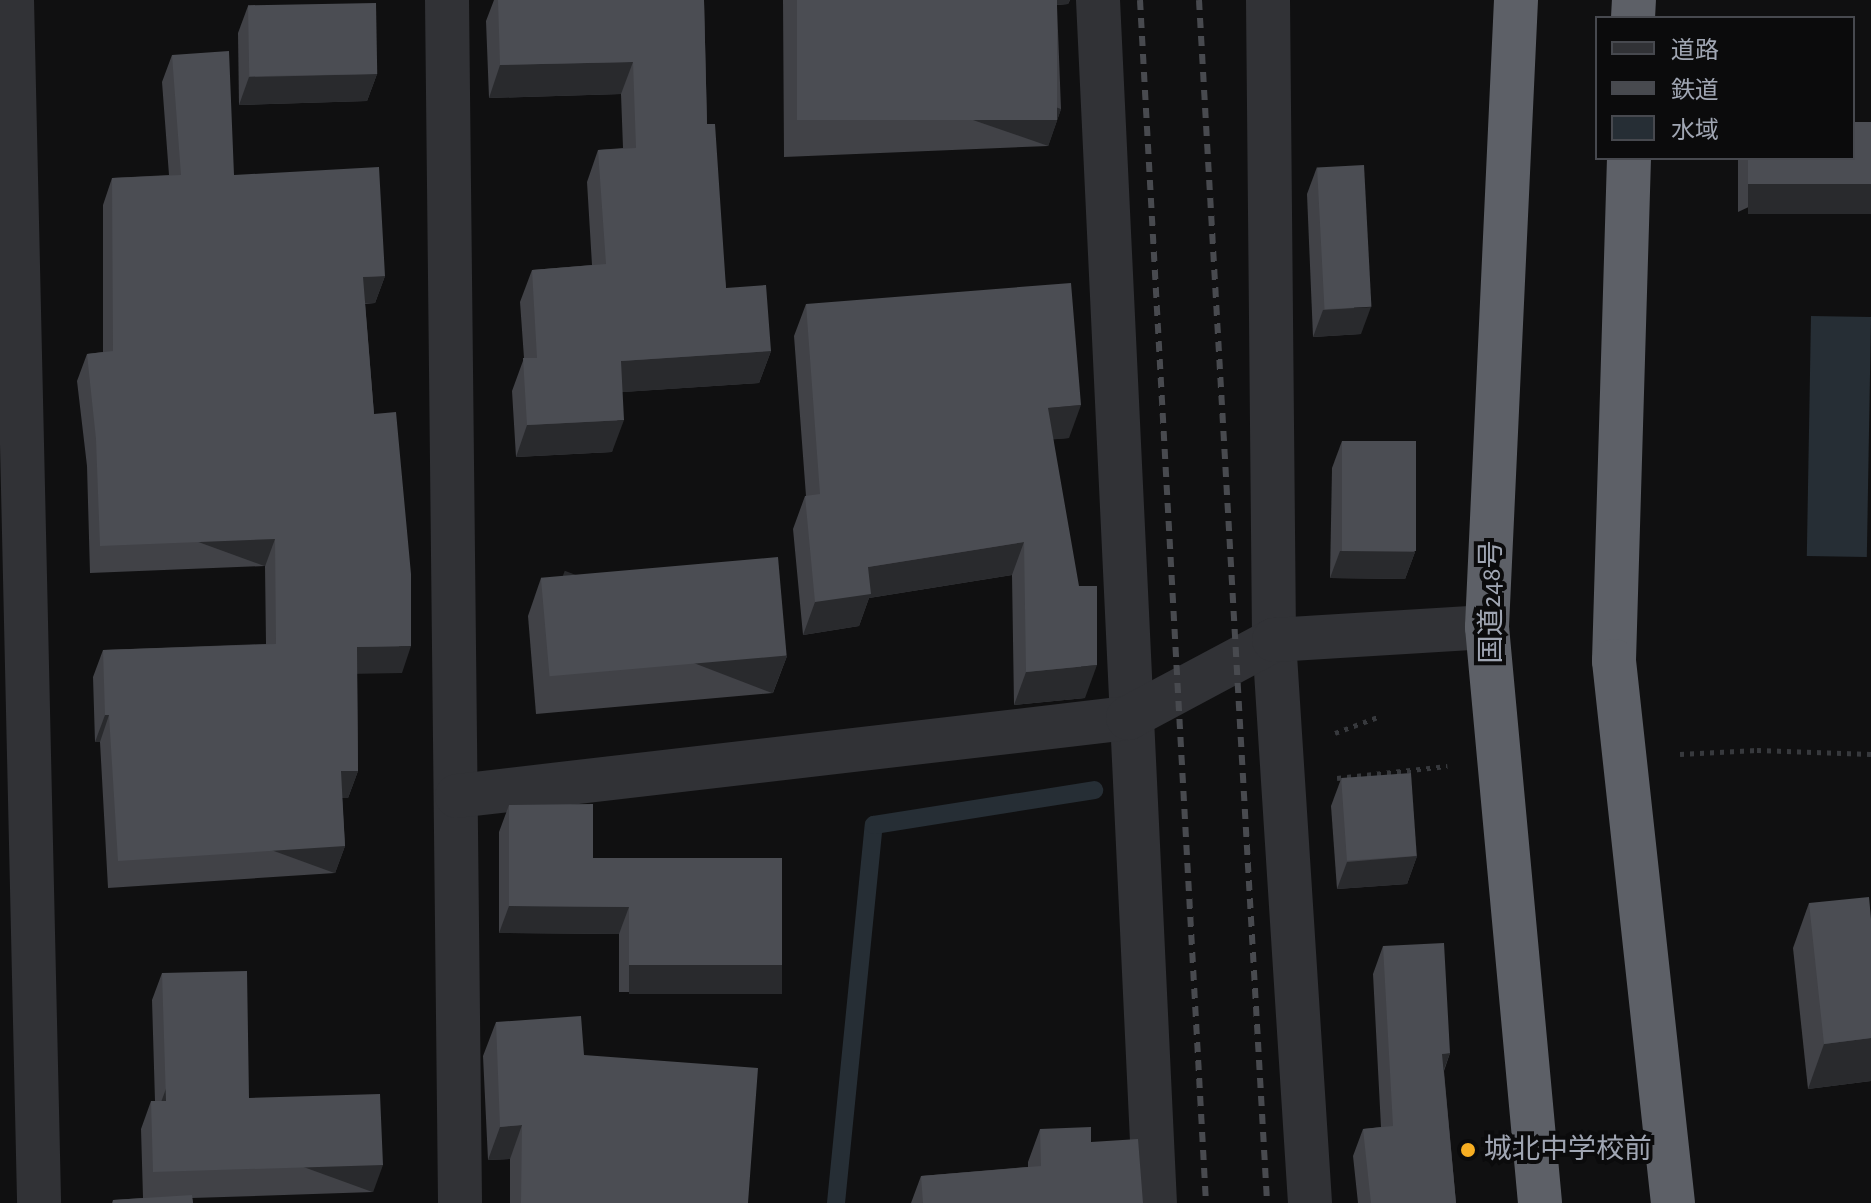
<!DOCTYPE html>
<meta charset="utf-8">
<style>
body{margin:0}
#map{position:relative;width:1871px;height:1203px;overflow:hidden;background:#101011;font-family:"Alegreya Sans","Noto Sans JP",sans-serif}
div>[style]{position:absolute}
.water>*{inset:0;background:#262e35;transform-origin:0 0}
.stream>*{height:18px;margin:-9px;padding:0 9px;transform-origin:9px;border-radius:9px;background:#262e35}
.path>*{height:5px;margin-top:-2.5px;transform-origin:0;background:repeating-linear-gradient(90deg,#37393d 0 4px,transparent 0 10px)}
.street>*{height:44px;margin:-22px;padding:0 22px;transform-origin:22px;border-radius:22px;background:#313236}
.highway>*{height:44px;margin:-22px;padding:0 22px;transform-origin:22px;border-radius:22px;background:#5d6067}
.rail>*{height:6px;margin-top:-3px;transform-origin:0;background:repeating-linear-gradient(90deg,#484a4f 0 10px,transparent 0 18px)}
.wall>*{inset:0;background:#414247}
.shaded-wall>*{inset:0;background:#292a2d;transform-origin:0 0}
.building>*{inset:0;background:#4b4d53;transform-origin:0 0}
.dots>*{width:22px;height:22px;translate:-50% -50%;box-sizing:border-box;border:4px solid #0b0b0c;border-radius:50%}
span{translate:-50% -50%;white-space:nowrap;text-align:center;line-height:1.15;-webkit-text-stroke:8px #0b0b0c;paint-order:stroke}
.street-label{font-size:28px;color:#a0a6b3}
.poi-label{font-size:28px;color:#a0a6b3}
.left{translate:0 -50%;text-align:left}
.legend{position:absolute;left:1595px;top:16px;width:260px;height:144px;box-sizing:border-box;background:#0b0b0c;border:2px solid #47494f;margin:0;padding:10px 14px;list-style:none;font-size:24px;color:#a0a6b3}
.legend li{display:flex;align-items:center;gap:16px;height:40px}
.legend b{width:40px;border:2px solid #47494f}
</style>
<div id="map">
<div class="water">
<div style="left:1811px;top:316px;width:60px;height:240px;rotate:1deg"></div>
</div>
<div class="stream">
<div style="left:836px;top:1203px;width:380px;rotate:-84.3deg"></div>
<div style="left:874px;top:825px;width:223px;rotate:-9deg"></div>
</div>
<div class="path">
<div style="left:1335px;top:733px;width:46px;rotate:-20.4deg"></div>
<div style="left:1680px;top:754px;width:77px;rotate:-3deg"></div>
<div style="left:1757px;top:750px;width:114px;rotate:2deg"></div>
<div style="left:1337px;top:778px;width:111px;rotate:-6.2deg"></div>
</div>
<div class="street">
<div style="left:12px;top:0;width:1203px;rotate:88.71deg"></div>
<div style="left:447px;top:0;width:1203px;rotate:89.38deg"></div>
<div style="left:1098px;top:0;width:1204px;rotate:87.29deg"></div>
<div style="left:1268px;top:0;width:640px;rotate:89.46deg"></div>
<div style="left:1274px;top:640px;width:564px;rotate:86.34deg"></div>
<div style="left:457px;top:796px;width:676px;rotate:-6.63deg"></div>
<div style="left:1128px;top:718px;width:166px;rotate:-28.1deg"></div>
<div style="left:1274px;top:640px;width:213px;rotate:-3.5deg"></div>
</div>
<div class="highway">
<div style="left:1516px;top:0;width:628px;rotate:92.65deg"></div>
<div style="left:1487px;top:627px;width:578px;rotate:84.74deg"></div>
<div style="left:1633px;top:18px;width:18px;rotate:-87deg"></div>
<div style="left:1629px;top:158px;width:503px;rotate:91.71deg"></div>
<div style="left:1614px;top:661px;width:545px;rotate:83.79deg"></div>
</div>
<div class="rail">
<div style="left:1140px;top:0;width:1205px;rotate:86.86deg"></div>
<div style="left:1199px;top:0;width:1205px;rotate:86.76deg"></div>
</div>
<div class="wall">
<div style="clip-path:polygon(494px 0,704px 0,707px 124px,726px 288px,771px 351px,759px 383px,622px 392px,612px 452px,516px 457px,512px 391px,524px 358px,520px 302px,532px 270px,592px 265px,587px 182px,598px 150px,623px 148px,621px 94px,489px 98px,486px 21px)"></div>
<div style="clip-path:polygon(783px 0,1070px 0,1068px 4px,1057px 5px,1061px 109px,1048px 146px,784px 157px)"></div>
<div style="clip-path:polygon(248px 6px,377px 74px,367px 101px,239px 105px,238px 33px)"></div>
<div style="clip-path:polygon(172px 55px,234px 175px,385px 276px,375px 303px,365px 304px,374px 414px,402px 673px,357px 673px,358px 771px,348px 798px,342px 798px,345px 846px,335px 873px,108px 888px,100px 742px,95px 742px,93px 677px,103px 650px,266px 644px,265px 566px,90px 573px,87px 466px,77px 381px,87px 354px,103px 352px,103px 205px,112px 178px,169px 175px,162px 82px)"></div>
<div style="clip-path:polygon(1738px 158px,1853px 158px,1738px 212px)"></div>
<div style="clip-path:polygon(1317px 167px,1361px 334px,1313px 337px,1307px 194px)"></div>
<div style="clip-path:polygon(806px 304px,1069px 438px,1053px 439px,1085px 698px,1014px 705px,1012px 575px,869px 598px,859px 626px,803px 635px,793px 529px,805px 496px,806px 496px,794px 336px)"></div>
<div style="clip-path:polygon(1342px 441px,1415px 552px,1405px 579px,1330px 578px,1332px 468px)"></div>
<div style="clip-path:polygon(541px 578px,787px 656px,773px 693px,536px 714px,528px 616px)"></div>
<div style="clip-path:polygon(1341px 779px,1417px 856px,1407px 884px,1337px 889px,1331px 806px)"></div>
<div style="clip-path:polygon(509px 805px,593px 858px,772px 992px,619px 992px,619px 934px,499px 933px,499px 832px)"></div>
<div style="clip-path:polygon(1809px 903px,1871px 919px,1871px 1081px,1808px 1089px,1793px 948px)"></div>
<div style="clip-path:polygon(1383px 946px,1450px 1053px,1444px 1071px,1456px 1203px,1358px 1203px,1353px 1156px,1363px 1129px,1381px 1127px,1373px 974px)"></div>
<div style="clip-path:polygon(162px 973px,249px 1098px,373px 1192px,192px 1198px,193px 1203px,112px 1203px,113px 1200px,143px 1198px,141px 1129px,151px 1101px,155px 1101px,152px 1000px)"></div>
<div style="clip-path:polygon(496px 1022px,584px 1055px,748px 1203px,510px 1203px,510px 1159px,488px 1160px,483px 1056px)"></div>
<div style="clip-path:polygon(1040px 1129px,1091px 1142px,1143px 1203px,911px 1203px,921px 1176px,1028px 1167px,1028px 1162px)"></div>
</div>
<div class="shaded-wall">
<div style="clip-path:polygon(1010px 0,1070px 0,1068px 4px,1007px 9px)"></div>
<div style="clip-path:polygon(633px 62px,621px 94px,489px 98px,500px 65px)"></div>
<div style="clip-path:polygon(377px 74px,367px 101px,239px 105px,249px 77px)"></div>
<div style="left:1061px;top:109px;width:39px;height:264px;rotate:109deg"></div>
<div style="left:1748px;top:184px;width:123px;height:30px"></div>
<div style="clip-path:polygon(385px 276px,375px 303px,353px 304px,363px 277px)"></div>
<div style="clip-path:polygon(1371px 307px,1361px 334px,1313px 337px,1323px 310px)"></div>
<div style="clip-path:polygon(771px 351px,759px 383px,609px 393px,621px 361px)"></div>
<div style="clip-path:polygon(1081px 405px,1069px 438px,1036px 441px,1048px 408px)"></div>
<div style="clip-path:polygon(624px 420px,612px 452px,516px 457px,527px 425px)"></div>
<div style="left:275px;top:539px;width:29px;height:175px;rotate:110deg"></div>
<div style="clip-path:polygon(1024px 542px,1012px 575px,869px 598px,859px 626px,803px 635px,815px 602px,868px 567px)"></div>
<div style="clip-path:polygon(1340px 551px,1415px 552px,1405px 579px,1330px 578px)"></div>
<div style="clip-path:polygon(411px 646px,402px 673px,347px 674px,357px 647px)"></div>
<div style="left:787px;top:656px;width:40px;height:238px;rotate:111deg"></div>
<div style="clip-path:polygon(1097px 665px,1085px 698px,1014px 705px,1026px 672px)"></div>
<div style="clip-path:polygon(105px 715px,109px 715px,100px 742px,95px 742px)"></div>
<div style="clip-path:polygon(341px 771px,358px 771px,348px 798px,331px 798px)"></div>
<div style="left:345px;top:846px;width:29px;height:227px;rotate:110deg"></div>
<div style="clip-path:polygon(1417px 856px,1407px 884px,1337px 889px,1347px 862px)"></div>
<div style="clip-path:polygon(509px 906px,629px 907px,619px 934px,499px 933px)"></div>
<div style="left:629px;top:965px;width:153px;height:29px"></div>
<div style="clip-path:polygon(1871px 1038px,1871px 1081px,1808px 1089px,1824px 1044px)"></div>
<div style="clip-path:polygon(1450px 1053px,1440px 1080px,1442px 1054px)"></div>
<div style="clip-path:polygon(522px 1125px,510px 1159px,488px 1160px,500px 1127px)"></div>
<div style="left:383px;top:1165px;width:29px;height:230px;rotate:110deg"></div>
</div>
<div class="building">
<div style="clip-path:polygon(498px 0,704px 0,707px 124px,715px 124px,726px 288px,766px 285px,771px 351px,621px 361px,624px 420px,527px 425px,523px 358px,537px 358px,532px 270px,606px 264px,598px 150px,636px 148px,633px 62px,500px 65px)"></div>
<div style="left:797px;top:0;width:260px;height:120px"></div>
<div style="left:376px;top:3px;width:71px;height:128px;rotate:89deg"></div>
<div style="clip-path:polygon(229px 51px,234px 175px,379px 167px,385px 276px,363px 277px,374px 414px,396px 412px,411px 574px,411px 646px,357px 647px,358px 771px,341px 771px,345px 846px,118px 861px,109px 715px,105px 715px,103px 650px,276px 644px,275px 539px,100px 546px,96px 439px,87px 354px,113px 351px,112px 178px,181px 175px,172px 55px)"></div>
<div style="clip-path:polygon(1853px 122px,1871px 122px,1871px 184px,1748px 184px,1748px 158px,1853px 158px)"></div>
<div style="left:1364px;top:165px;width:142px;height:47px;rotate:87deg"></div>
<div style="clip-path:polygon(1071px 283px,1081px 405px,1048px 408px,1079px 586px,1097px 586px,1097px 665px,1026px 672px,1024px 542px,868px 567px,871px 594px,815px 602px,805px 496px,820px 494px,806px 304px)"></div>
<div style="left:1342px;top:441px;width:74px;height:110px"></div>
<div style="left:778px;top:557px;width:99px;height:238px;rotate:85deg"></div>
<div style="left:1411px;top:773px;width:83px;height:70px;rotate:86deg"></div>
<div style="clip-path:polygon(593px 804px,593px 858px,782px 858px,782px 965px,629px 965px,629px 907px,509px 906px,509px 805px)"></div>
<div style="clip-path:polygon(1869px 897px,1871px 919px,1871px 1038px,1824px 1044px,1809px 903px)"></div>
<div style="clip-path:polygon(1444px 943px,1450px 1053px,1442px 1054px,1456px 1203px,1371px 1203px,1363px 1129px,1393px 1126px,1383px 946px)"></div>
<div style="clip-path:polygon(247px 971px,249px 1098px,380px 1094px,383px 1165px,153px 1172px,151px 1101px,166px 1101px,162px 973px)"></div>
<div style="clip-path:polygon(581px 1016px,584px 1055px,758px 1068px,748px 1203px,521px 1203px,522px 1125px,500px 1127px,496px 1022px)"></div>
<div style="clip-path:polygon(1091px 1127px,1091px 1142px,1138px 1139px,1143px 1203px,923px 1203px,921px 1176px,1041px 1166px,1040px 1129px)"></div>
<div style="clip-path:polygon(192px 1195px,193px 1203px,113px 1203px,113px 1200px)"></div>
</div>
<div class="dots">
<div style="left:1468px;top:1150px;background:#f7ae22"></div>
</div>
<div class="street-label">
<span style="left:1492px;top:602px;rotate:-90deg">国道248号</span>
</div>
<div class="poi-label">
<span class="left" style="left:1484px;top:1150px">城北中学校前</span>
</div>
<ul class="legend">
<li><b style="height:10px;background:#313236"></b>道路</li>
<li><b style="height:10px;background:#484a4f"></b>鉄道</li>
<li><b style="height:22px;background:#262e35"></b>水域</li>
</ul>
</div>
